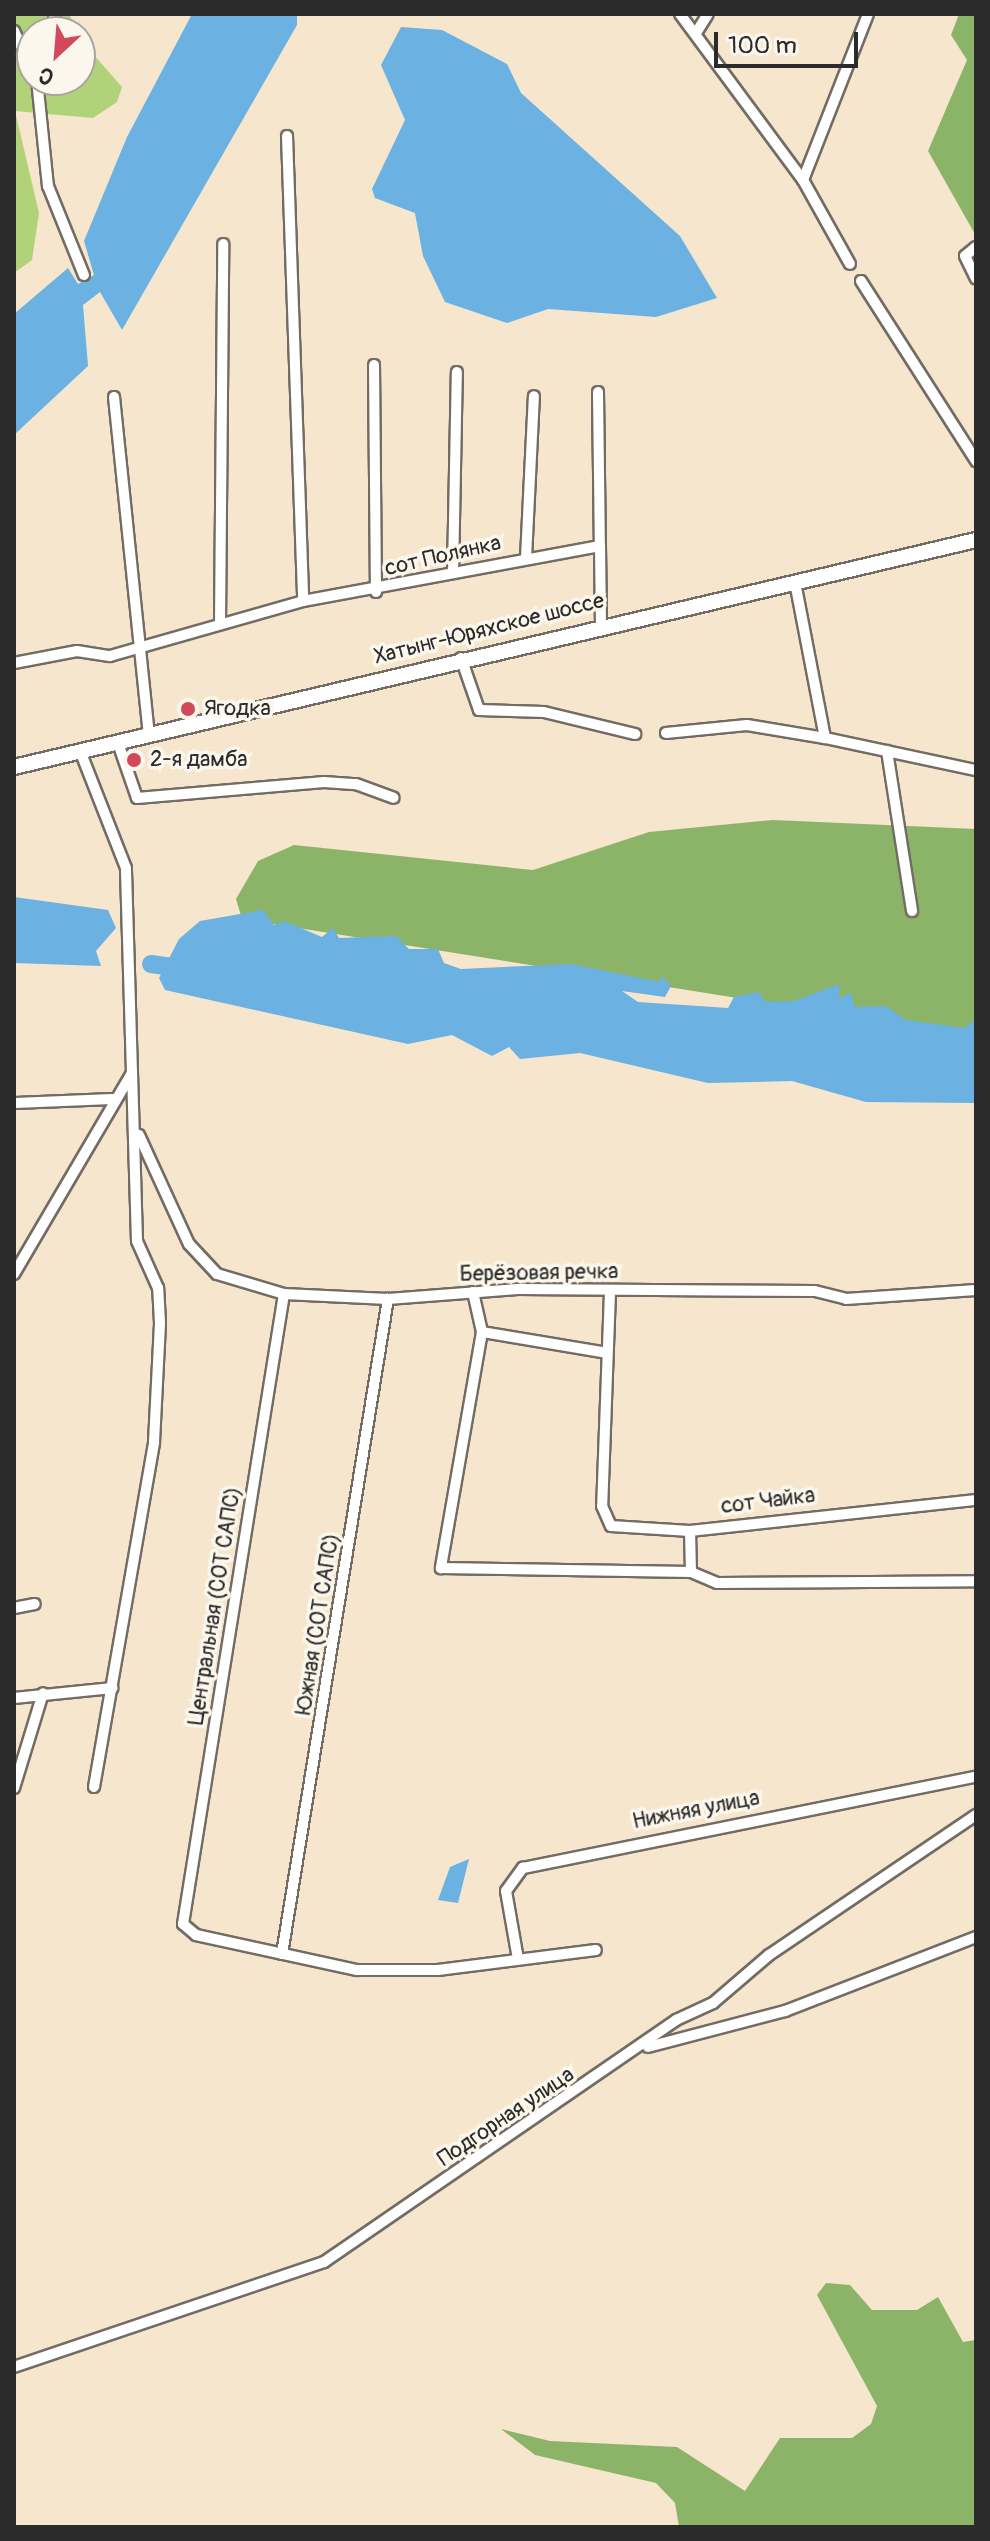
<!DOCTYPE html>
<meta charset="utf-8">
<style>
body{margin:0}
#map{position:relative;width:990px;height:2541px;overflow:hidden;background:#f5e6cd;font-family:Pangolin,sans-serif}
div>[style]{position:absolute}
.green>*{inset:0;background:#b1d279}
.forest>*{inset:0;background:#8cb469}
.water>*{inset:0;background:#6bb1e2}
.river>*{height:18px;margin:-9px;padding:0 9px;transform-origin:9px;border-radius:9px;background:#6bb1e2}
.roads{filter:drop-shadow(2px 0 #726c64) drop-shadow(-2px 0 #726c64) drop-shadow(0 2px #726c64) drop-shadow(0 -2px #726c64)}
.minor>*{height:10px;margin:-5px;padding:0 5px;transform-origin:5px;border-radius:5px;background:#fff}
.secondary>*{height:14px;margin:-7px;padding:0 7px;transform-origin:7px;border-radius:7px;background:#fff}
.dots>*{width:22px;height:22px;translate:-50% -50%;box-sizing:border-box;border:4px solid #fbf7ec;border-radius:50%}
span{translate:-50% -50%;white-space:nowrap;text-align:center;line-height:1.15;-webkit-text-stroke:7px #fbf7ec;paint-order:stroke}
.street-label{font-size:22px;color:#2b2b2b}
.poi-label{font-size:22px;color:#2b2b2b}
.left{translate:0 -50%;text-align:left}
.frame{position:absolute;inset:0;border:16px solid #2b2b2b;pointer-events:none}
.north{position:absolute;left:16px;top:16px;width:80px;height:80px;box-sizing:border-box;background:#fbf7ec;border:2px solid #a8a59f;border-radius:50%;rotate:206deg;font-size:22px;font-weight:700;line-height:32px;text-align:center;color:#2b2b2b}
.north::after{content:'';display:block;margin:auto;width:28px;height:36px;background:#d1495b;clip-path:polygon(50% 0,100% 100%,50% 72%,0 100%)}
.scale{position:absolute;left:714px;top:32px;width:144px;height:36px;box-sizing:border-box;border:4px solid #2b2b2b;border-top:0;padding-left:10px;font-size:24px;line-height:28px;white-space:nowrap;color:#2b2b2b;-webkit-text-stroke:6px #fbf7ec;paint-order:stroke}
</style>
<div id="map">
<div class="green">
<div style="clip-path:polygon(14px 14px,69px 14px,77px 32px,32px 32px,32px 80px,80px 80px,80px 39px,122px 87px,117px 102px,93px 118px,15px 111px,39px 213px,32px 260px,14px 273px)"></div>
</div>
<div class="forest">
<div style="clip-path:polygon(959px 14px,976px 14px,976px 236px,928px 151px,967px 60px,951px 35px)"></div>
<div style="clip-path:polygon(773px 820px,976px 829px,976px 1036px,242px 919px,236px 899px,258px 861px,294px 845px,533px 870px,649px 832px)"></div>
<div style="clip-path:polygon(826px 2283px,850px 2285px,872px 2310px,917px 2310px,938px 2297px,963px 2342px,976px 2340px,976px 2527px,679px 2527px,675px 2503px,656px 2483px,535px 2455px,501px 2429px,550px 2441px,677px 2447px,745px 2491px,780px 2438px,852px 2438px,871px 2424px,877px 2406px,817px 2295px)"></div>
</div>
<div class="water">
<div style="clip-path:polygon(192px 14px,297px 14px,297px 25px,122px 330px,100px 292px,83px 305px,88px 366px,14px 435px,14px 314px,68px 268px,78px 284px,94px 275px,84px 241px,127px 137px)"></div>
<div style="clip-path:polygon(401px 27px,442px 30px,507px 64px,521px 93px,680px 236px,717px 298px,656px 317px,548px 309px,507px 323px,445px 302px,423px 256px,415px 213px,375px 198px,372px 189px,405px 120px,381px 65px)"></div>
<div style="clip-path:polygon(14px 897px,108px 910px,116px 928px,96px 951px,101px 966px,14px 963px)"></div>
<div style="clip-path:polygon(263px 910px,274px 925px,284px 921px,322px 937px,333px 928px,339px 938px,396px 936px,409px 949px,438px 949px,444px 963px,461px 969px,571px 964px,660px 982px,662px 976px,671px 986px,665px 997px,622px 991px,638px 1002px,728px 1008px,734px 997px,758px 992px,766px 1002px,794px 1001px,839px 984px,839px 998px,851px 993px,855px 1007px,886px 1006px,906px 1020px,965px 1028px,976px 1019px,976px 1103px,866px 1102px,792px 1081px,708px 1083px,580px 1053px,520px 1059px,509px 1047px,492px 1056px,452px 1035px,408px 1044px,165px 990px,159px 978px,179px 939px,200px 921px)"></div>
<div style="clip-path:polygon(469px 1859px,458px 1903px,438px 1900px,450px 1867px)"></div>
</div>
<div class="river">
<div style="left:151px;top:964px;width:36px;rotate:8deg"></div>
</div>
<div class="roads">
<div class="minor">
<div style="left:54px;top:14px;width:18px;rotate:81deg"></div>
<div style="left:680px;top:14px;width:207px;rotate:53.5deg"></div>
<div style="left:803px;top:180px;width:96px;rotate:60.8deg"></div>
<div style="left:14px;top:31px;width:42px;rotate:64.7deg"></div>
<div style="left:696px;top:33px;width:22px;rotate:-58deg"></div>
<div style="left:37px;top:80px;width:107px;rotate:84.1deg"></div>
<div style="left:48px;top:186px;width:96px;rotate:68deg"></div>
<div style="left:287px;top:136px;width:465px;rotate:88deg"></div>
<div style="left:803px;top:180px;width:178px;rotate:-68.6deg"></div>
<div style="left:976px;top:247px;width:14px;rotate:141deg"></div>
<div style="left:965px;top:256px;width:25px;rotate:64deg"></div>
<div style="left:861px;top:281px;width:214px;rotate:57.4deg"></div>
<div style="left:374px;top:365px;width:227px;rotate:89.5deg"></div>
<div style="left:598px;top:392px;width:154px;rotate:89.3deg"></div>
<div style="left:114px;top:397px;width:340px;rotate:84.1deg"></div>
<div style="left:526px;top:558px;width:162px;rotate:-87.2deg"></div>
<div style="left:453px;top:573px;width:201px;rotate:-88.9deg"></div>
<div style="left:795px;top:582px;width:159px;rotate:79.1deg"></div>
<div style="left:825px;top:738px;width:154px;rotate:12deg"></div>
<div style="left:220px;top:623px;width:379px;rotate:-89.5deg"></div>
<div style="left:461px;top:658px;width:55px;rotate:70.9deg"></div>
<div style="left:479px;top:710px;width:65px;rotate:1.8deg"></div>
<div style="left:544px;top:712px;width:94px;rotate:13.6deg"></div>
<div style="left:14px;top:663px;width:64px;rotate:-10.8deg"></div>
<div style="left:77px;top:651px;width:33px;rotate:9deg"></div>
<div style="left:110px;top:656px;width:201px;rotate:-15.9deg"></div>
<div style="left:303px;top:601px;width:302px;rotate:-10.5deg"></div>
<div style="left:600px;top:546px;width:78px;rotate:89.3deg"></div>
<div style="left:666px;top:733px;width:81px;rotate:-5.6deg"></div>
<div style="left:747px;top:725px;width:79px;rotate:9.5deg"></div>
<div style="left:118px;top:743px;width:58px;rotate:70.9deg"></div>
<div style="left:137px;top:798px;width:188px;rotate:-4.9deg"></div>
<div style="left:324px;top:782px;width:32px;rotate:4deg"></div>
<div style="left:356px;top:784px;width:40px;rotate:20.2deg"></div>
<div style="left:887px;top:751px;width:162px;rotate:81.1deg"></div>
<div style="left:14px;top:1103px;width:99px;rotate:-2.3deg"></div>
<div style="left:139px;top:1135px;width:120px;rotate:65.4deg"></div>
<div style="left:189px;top:1244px;width:41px;rotate:47deg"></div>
<div style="left:217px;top:1274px;width:70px;rotate:16.6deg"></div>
<div style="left:284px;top:1294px;width:104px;rotate:2.8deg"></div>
<div style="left:388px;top:1299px;width:130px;rotate:-4.4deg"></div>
<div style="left:518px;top:1289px;width:297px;rotate:0.4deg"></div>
<div style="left:815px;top:1291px;width:32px;rotate:14deg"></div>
<div style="left:846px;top:1299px;width:130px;rotate:-4deg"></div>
<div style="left:14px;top:1274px;width:233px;rotate:-59.6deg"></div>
<div style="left:132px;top:1073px;width:205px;rotate:-91.7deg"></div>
<div style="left:126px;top:868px;width:123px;rotate:-111.4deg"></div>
<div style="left:473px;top:1292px;width:41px;rotate:77.3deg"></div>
<div style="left:482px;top:1332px;width:240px;rotate:99.9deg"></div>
<div style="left:441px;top:1568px;width:250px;rotate:0.9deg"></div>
<div style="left:691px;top:1572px;width:28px;rotate:23deg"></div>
<div style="left:717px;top:1583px;width:259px;rotate:-0.4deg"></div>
<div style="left:610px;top:1292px;width:214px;rotate:92.1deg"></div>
<div style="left:602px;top:1506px;width:22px;rotate:66deg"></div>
<div style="left:611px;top:1526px;width:79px;rotate:3.6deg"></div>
<div style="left:690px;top:1531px;width:288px;rotate:-6.2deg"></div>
<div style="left:284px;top:1294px;width:638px;rotate:99.11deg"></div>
<div style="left:183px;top:1924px;width:17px;rotate:40deg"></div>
<div style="left:196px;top:1935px;width:165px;rotate:12.3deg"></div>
<div style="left:357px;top:1970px;width:81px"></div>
<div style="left:438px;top:1970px;width:159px;rotate:-7.2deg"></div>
<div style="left:482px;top:1332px;width:127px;rotate:9.5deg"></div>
<div style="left:690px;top:1531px;width:41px;rotate:88.6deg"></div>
<div style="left:14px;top:1608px;width:21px;rotate:-11deg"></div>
<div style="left:14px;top:1698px;width:99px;rotate:-5.8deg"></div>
<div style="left:94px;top:1787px;width:350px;rotate:-80.1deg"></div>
<div style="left:154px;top:1442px;width:119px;rotate:-87.1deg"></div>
<div style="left:160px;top:1323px;width:35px;rotate:-93deg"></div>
<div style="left:158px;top:1288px;width:51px;rotate:-114.1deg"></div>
<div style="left:137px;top:1241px;width:168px;rotate:-91.7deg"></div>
<div style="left:14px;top:1788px;width:99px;rotate:-73deg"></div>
<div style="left:282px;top:1954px;width:664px;rotate:-80.81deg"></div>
<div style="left:518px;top:1959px;width:69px;rotate:-100deg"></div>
<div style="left:506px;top:1891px;width:29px;rotate:-54deg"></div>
<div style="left:523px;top:1868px;width:462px;rotate:-11.4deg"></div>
<div style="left:648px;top:2047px;width:142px;rotate:-14.7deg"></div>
<div style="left:785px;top:2011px;width:205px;rotate:-21.2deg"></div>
<div style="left:14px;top:2367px;width:327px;rotate:-18.7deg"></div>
<div style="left:324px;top:2262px;width:427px;rotate:-34.5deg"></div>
<div style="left:676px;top:2020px;width:41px;rotate:-24.7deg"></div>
<div style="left:713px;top:2003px;width:74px;rotate:-40.6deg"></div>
<div style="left:769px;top:1955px;width:250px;rotate:-34.1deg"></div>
</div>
<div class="secondary">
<div style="left:14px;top:767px;width:988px;rotate:-13.28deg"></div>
</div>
</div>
<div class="dots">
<div style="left:188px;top:709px;background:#d1495b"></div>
<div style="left:134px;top:760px;background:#d1495b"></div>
</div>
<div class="street-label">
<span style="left:443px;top:556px;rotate:-13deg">сот Полянка</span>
<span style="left:489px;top:629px;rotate:-14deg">Хатынг-Юряхское шоссе</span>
<span style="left:539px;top:1273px;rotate:-1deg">Берёзовая речка</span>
<span style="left:768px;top:1501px;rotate:-7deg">сот Чайка</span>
<span style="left:215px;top:1606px;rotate:-81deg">Центральная (СОТ САПС)</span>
<span style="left:318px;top:1624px;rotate:-81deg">Южная (СОТ САПС)</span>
<span style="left:696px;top:1810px;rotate:-11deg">Нижняя улица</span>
<span style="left:506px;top:2117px;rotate:-34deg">Подгорная улица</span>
</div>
<div class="poi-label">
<span class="left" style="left:204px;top:709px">Ягодка</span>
<span class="left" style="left:150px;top:760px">2-я дамба</span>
</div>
<div class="frame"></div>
<div class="north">С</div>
<div class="scale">100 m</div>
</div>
